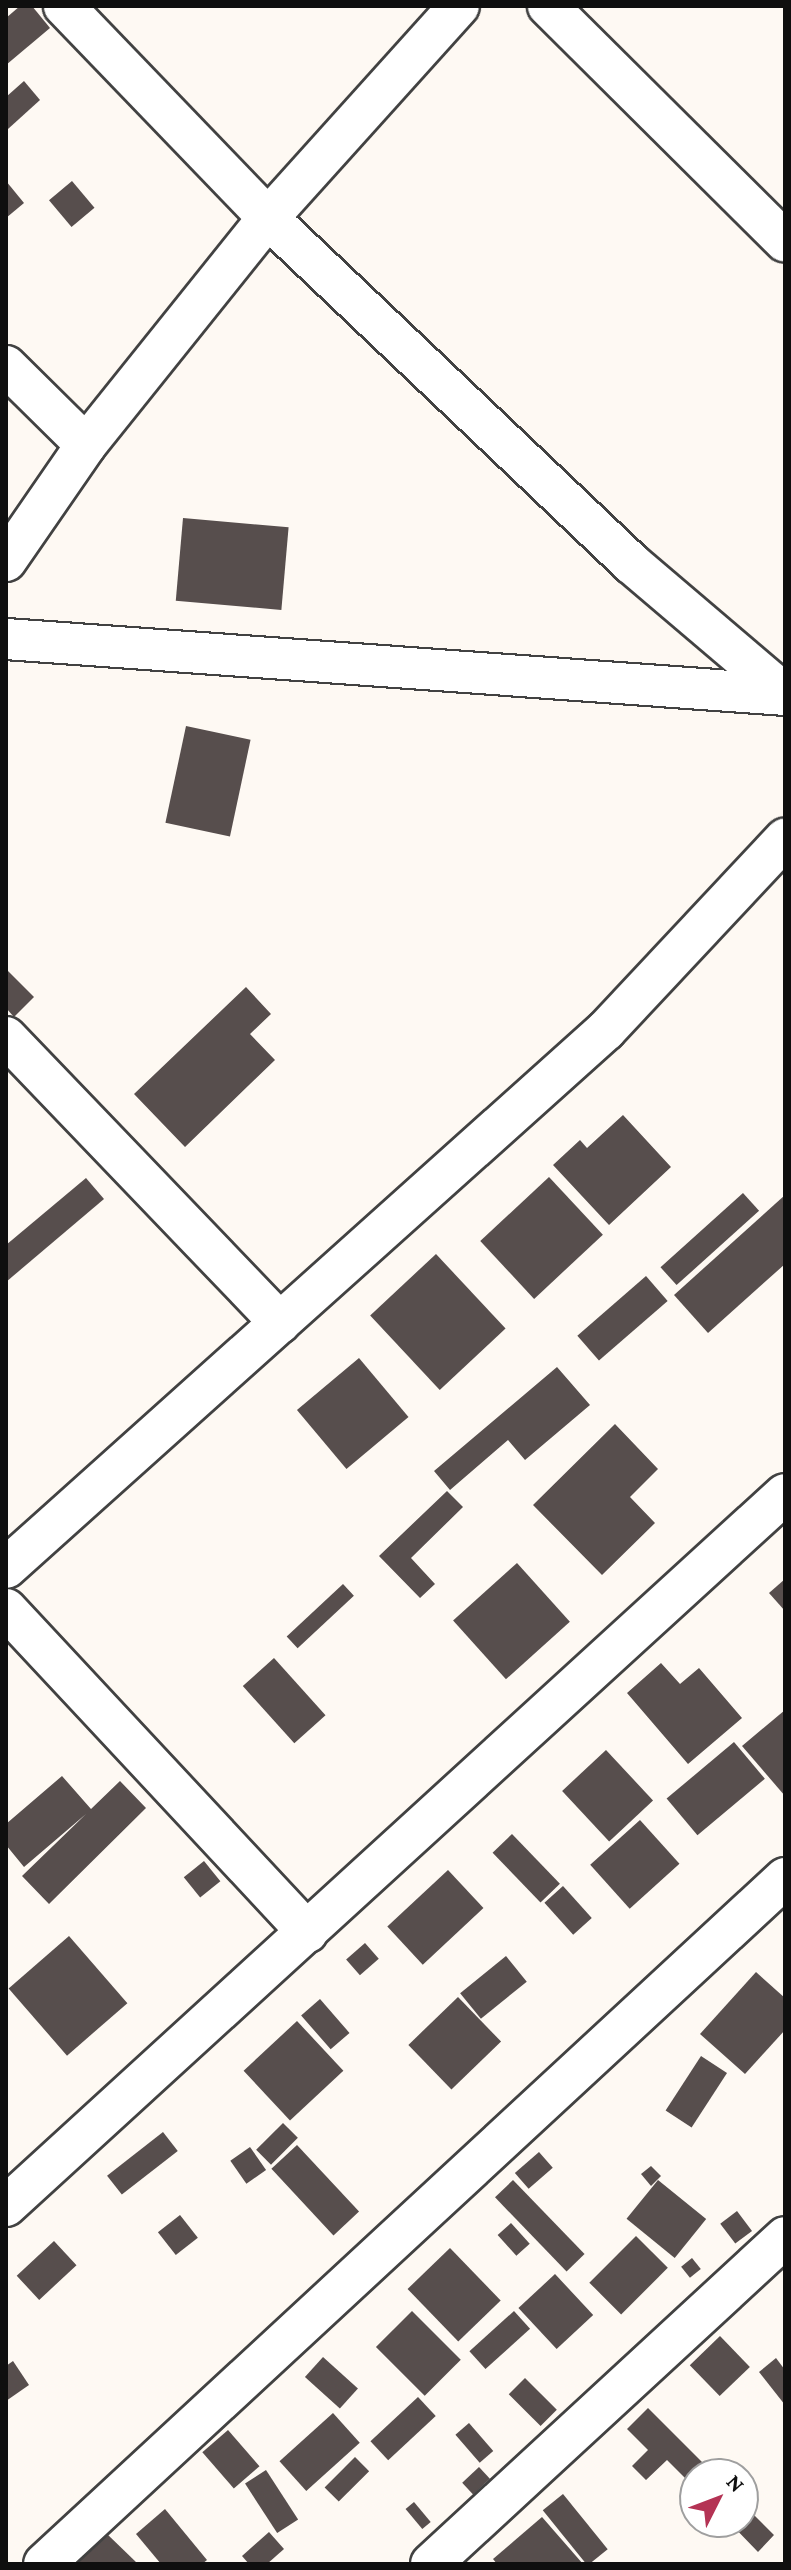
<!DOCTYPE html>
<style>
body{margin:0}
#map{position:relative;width:791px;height:2570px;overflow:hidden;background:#fef9f3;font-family:"Crimson Pro",serif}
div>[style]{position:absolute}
.building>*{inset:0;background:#574e4d;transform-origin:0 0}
.roads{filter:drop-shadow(2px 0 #424242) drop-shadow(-2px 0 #424242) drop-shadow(0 2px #424242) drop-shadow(0 -2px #424242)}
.minor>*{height:40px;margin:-20px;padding:0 20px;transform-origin:20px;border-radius:20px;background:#fff}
span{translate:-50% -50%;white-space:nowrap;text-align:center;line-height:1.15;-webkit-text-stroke:8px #fff;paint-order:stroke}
.frame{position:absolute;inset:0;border:8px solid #0f0f0f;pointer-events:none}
.north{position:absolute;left:679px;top:2458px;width:80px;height:80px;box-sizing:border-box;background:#fff;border:2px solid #9f9f9f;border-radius:50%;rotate:48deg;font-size:22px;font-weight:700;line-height:32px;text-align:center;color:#0f0f0f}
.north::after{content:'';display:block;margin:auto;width:28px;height:36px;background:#b43354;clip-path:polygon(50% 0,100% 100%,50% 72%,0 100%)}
</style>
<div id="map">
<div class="building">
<div style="clip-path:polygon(20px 6px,32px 6px,50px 28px,6px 65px,6px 18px)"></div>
<div style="clip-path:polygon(24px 81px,40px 100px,8px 129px,6px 97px)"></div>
<div style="clip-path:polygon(6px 181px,24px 203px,6px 218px)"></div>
<div style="left:72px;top:181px;width:35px;height:30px;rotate:50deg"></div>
<div style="left:183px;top:518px;width:106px;height:83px;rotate:5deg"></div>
<div style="left:186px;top:726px;width:66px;height:99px;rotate:12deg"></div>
<div style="clip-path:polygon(6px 969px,34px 997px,14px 1017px,6px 1008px)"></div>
<div style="clip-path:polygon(246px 987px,271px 1014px,250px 1034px,275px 1060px,185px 1147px,134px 1094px)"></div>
<div style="clip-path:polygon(623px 1115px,671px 1167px,609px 1225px,553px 1165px,580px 1140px,587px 1148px)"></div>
<div style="left:549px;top:1177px;width:79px;height:94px;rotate:47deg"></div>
<div style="clip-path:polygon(86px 1178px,104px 1199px,6px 1282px,6px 1245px)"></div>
<div style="left:743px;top:1193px;width:24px;height:111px;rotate:48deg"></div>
<div style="clip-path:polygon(785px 1195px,785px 1264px,708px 1333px,674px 1295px)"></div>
<div style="left:436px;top:1254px;width:102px;height:90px;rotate:47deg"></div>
<div style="left:646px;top:1276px;width:33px;height:91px;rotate:49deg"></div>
<div style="left:359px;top:1358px;width:77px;height:81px;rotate:50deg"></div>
<div style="clip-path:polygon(557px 1367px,590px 1405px,525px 1460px,508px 1440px,450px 1490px,434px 1471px)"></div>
<div style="clip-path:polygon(615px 1424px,658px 1469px,630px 1497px,655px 1523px,602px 1575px,533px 1505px)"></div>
<div style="clip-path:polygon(447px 1491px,463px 1507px,411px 1558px,435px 1584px,420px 1598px,379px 1556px)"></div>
<div style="left:517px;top:1563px;width:79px;height:86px;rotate:48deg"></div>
<div style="clip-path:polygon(785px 1579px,785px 1611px,769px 1593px)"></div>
<div style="left:343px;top:1584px;width:16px;height:77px;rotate:47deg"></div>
<div style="left:274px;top:1658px;width:77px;height:42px;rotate:48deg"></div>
<div style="clip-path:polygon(661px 1663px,680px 1684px,699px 1668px,742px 1718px,688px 1764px,627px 1693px)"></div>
<div style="clip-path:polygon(785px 1710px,785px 1796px,742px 1746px)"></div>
<div style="left:734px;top:1742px;width:48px;height:88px;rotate:50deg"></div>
<div style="left:606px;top:1750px;width:69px;height:60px;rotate:47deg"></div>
<div style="clip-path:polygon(62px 1776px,91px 1809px,120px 1781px,146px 1808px,49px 1904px,22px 1876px,86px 1814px,24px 1867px,6px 1845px,6px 1824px)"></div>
<div style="left:640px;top:1820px;width:59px;height:67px;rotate:48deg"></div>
<div style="left:512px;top:1834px;width:69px;height:27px;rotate:46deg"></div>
<div style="left:204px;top:1861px;width:26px;height:26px;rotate:51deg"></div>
<div style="left:448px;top:1870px;width:52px;height:83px;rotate:47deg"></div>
<div style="left:563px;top:1886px;width:43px;height:25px;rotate:48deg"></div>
<div style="left:69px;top:1936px;width:89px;height:80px;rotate:49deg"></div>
<div style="left:365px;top:1943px;width:21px;height:25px;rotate:49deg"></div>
<div style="left:506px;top:1956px;width:33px;height:59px;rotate:51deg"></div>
<div style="clip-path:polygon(756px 1972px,785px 1998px,785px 2030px,745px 2074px,700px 2034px)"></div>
<div style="left:458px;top:1997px;width:62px;height:69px;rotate:46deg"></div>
<div style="left:320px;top:1999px;width:45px;height:25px;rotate:49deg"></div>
<div style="left:297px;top:2021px;width:68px;height:73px;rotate:47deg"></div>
<div style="left:701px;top:2056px;width:31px;height:65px;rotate:33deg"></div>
<div style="left:283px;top:2123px;width:21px;height:38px;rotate:45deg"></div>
<div style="left:163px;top:2132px;width:24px;height:71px;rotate:52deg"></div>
<div style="left:297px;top:2145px;width:91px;height:35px;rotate:47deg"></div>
<div style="left:250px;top:2147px;width:28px;height:24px;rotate:55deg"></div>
<div style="left:539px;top:2152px;width:21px;height:32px;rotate:49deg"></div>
<div style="clip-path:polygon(651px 2166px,661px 2176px,651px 2186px,641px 2174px)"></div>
<div style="left:513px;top:2180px;width:103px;height:25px;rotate:46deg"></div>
<div style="left:658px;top:2180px;width:62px;height:50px;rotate:39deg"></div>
<div style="left:737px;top:2211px;width:25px;height:21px;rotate:53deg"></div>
<div style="left:180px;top:2215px;width:29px;height:28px;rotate:52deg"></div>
<div style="left:511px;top:2223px;width:28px;height:18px;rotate:48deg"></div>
<div style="left:636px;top:2236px;width:45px;height:66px;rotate:45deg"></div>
<div style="left:54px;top:2241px;width:33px;height:51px;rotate:47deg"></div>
<div style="left:450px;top:2248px;width:73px;height:59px;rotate:46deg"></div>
<div style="left:692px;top:2258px;width:14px;height:14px;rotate:51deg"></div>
<div style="left:555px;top:2274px;width:56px;height:50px;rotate:47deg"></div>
<div style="left:412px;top:2311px;width:69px;height:51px;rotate:45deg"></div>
<div style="left:514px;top:2311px;width:24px;height:60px;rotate:48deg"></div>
<div style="left:720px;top:2336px;width:43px;height:42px;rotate:46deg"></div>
<div style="left:323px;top:2357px;width:47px;height:27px;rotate:42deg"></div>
<div style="clip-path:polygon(776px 2358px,785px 2370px,785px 2405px,759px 2372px)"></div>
<div style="clip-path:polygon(13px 2361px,29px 2385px,6px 2401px,6px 2366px)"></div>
<div style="left:525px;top:2378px;width:45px;height:23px;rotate:45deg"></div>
<div style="left:418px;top:2397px;width:26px;height:65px;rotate:47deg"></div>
<div style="clip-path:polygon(648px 2408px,714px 2474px,695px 2474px,695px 2488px,667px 2460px,646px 2480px,632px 2466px,648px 2450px,627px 2429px)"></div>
<div style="left:333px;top:2413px;width:40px;height:72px;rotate:48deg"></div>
<div style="left:469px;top:2423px;width:37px;height:18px;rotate:49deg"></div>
<div style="left:228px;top:2430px;width:48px;height:34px;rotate:49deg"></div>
<div style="left:355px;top:2457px;width:20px;height:43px;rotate:45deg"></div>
<div style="left:479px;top:2467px;width:16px;height:23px;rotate:47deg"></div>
<div style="left:266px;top:2470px;width:59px;height:25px;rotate:57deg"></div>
<div style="left:563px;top:2494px;width:71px;height:26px;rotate:51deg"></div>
<div style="left:414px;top:2502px;width:26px;height:11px;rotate:50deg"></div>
<div style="clip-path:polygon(743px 2504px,774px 2535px,758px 2552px,729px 2522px,743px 2522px)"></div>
<div style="clip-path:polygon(165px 2509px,207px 2560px,202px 2564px,161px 2564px,136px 2534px)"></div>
<div style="clip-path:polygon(542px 2517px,583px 2564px,497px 2564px,493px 2559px)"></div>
<div style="clip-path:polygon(105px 2532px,138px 2564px,72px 2564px)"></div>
<div style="clip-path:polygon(269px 2532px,284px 2549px,267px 2564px,249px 2564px,242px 2556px)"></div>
</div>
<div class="roads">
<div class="minor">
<div style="left:64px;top:6px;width:294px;rotate:46.1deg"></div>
<div style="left:268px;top:218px;width:501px;rotate:43.54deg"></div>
<div style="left:631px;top:563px;width:202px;rotate:40.4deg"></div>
<div style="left:548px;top:6px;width:334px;rotate:44.8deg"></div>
<div style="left:6px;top:366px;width:112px;rotate:44.6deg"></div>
<div style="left:6px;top:561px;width:141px;rotate:-55.4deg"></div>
<div style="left:86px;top:445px;width:291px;rotate:-51.3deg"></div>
<div style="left:268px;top:218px;width:285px;rotate:-48deg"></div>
<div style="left:6px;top:639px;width:781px;rotate:4.11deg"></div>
<div style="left:6px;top:1037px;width:396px;rotate:46.2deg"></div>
<div style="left:6px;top:1568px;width:806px;rotate:-41.88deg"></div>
<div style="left:606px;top:1030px;width:262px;rotate:-46.9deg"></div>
<div style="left:6px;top:1609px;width:442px;rotate:47deg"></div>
<div style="left:6px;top:2206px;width:1055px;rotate:-42.43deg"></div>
<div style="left:44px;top:2564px;width:1010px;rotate:-42.79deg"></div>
<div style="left:431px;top:2564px;width:482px;rotate:-42.7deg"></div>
</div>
</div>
<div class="frame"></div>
<div class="north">N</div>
</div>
